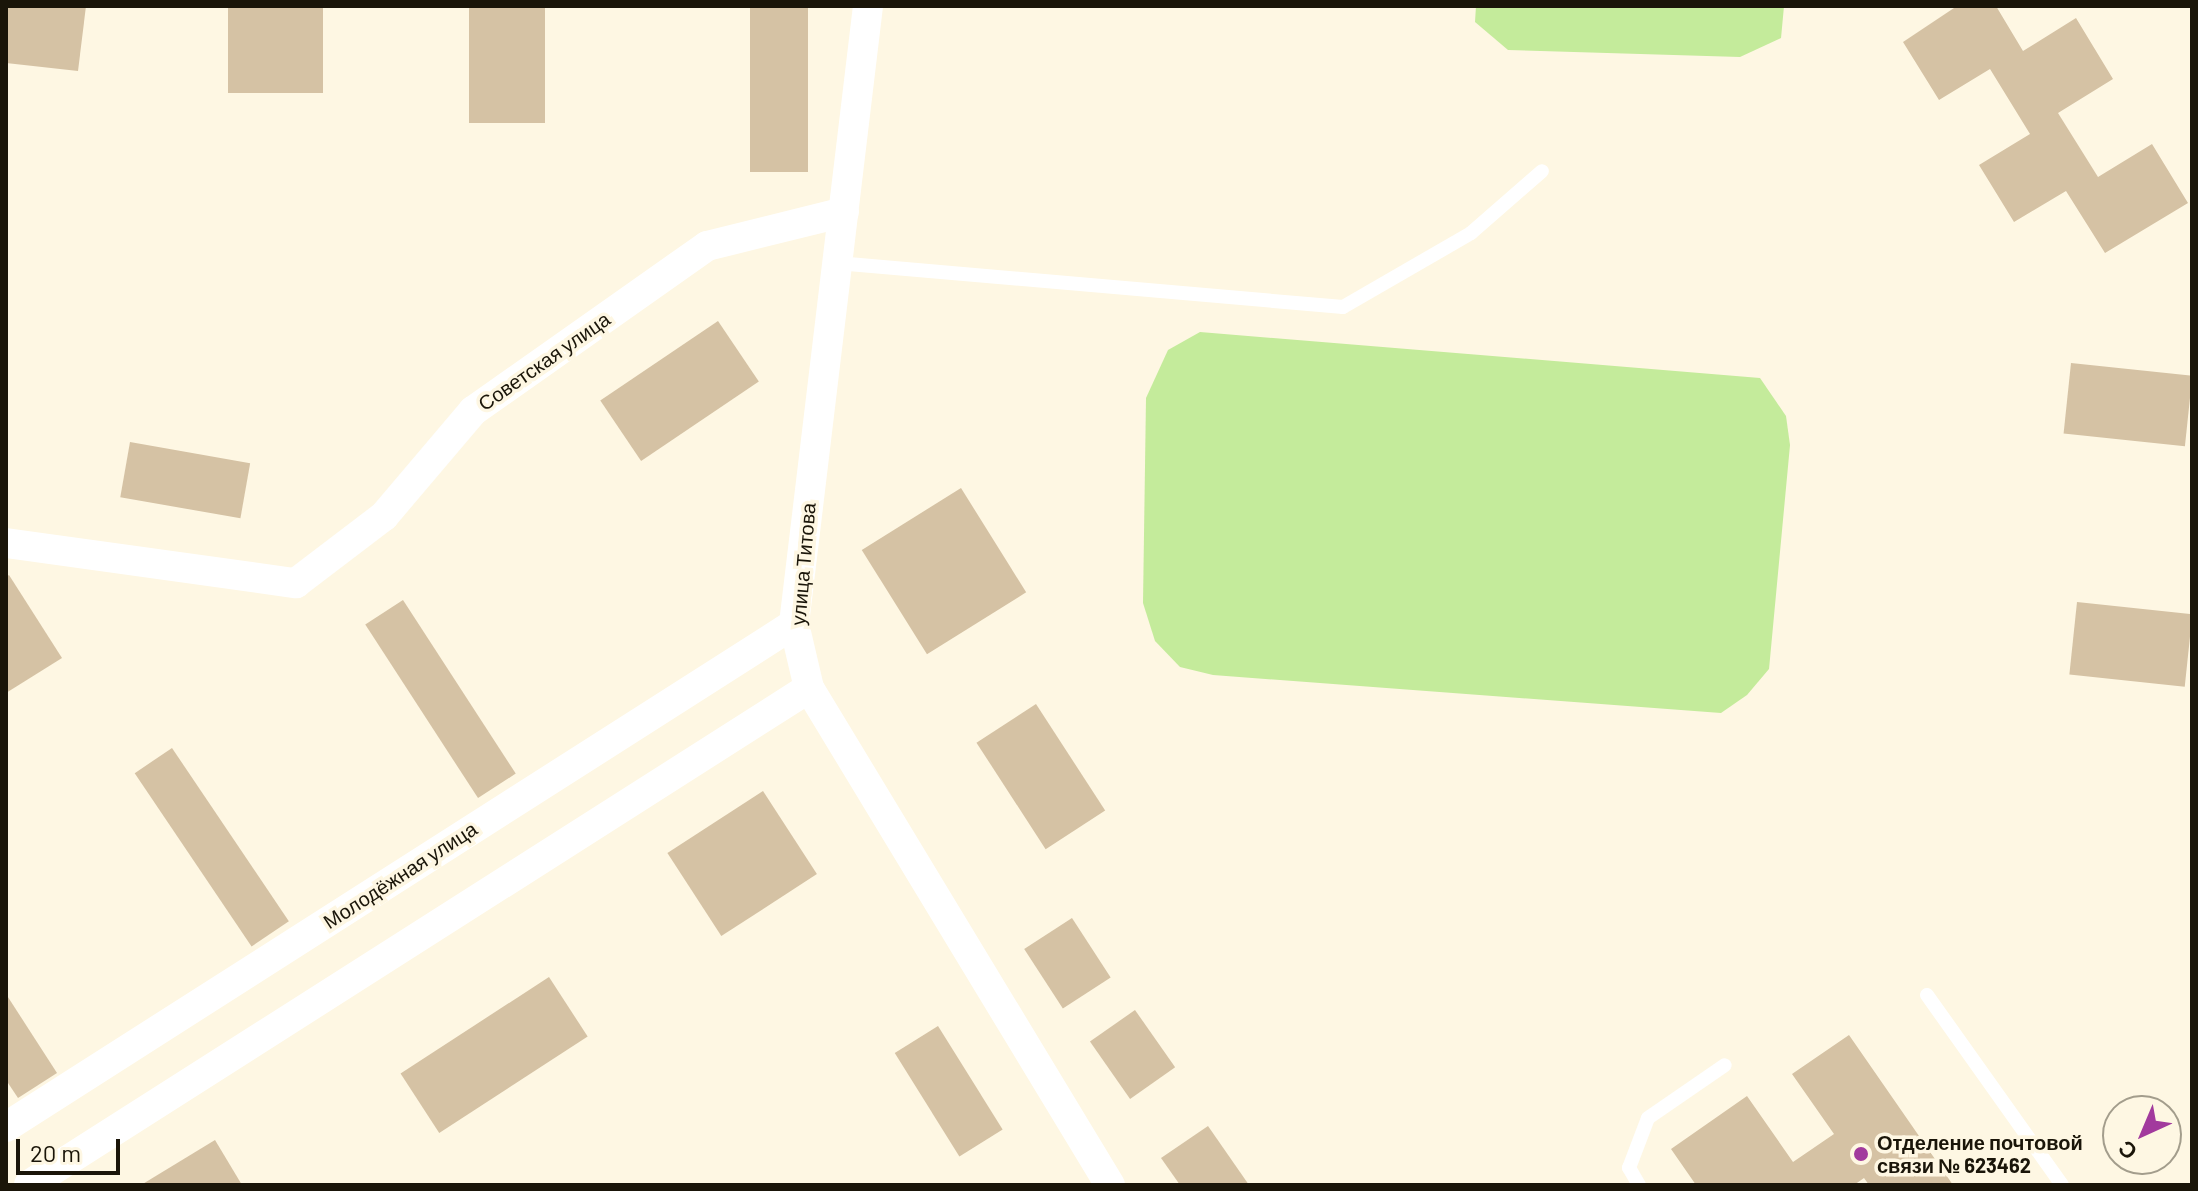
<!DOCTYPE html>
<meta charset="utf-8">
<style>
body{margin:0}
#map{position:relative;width:2198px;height:1191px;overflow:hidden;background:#fef7e3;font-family:Barlow,sans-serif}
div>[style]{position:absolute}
.green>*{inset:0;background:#c4eb9b}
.building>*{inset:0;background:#d5c2a4;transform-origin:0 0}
.lane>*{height:14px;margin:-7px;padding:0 7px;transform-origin:7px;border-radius:7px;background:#fff}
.street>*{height:30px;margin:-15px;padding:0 15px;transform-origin:15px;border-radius:15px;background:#fff}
.dots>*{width:22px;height:22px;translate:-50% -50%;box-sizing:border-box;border:4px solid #fef7e3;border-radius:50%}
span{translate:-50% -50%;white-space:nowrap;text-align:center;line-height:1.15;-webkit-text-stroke:7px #fef7e3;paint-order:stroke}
.street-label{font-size:20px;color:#1a1509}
.poi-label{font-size:20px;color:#1a1509;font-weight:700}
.left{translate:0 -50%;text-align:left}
.frame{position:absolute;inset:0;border:8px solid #1a1509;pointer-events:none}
.north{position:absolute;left:2102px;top:1095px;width:80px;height:80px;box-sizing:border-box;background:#fef7e3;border:2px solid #a39d8c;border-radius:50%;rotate:224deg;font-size:22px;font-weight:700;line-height:32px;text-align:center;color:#1a1509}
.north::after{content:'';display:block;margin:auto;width:28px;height:36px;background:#a23a9d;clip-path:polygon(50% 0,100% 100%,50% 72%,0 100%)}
.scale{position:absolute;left:16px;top:1139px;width:104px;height:36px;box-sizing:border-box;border:4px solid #1a1509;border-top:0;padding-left:10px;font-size:24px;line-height:28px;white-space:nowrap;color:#1a1509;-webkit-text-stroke:6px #fef7e3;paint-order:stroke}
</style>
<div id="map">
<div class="green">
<div style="clip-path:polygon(1476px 6px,1784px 6px,1781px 38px,1740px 57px,1508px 50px,1475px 22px)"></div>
<div style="clip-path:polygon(1200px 332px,1760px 378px,1786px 416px,1790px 445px,1769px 669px,1747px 695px,1721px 713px,1213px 675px,1180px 667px,1155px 641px,1143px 603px,1146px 398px,1168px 350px)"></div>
</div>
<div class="building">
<div style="clip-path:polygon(6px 6px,86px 6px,78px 71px,6px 63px)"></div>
<div style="left:228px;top:6px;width:95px;height:87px"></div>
<div style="left:469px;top:6px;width:76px;height:117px"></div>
<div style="left:750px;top:6px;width:58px;height:166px"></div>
<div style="clip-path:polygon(1957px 6px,1996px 6px,2023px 51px,2076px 18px,2113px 79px,2058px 113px,2098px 177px,2152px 144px,2188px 203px,2105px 253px,2066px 191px,2014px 222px,1979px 165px,2030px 134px,1990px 69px,1939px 100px,1903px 42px)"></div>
<div style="left:718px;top:321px;width:73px;height:142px;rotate:56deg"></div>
<div style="left:2071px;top:363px;width:122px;height:71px;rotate:6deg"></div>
<div style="left:130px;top:442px;width:122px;height:56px;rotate:10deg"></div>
<div style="left:961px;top:488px;width:123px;height:117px;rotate:58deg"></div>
<div style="clip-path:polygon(9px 575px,62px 658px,6px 693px,6px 577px)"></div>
<div style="left:403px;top:600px;width:207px;height:45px;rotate:57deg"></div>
<div style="left:2077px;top:602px;width:116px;height:73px;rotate:6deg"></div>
<div style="left:1036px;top:704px;width:127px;height:71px;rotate:57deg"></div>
<div style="left:172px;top:748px;width:209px;height:45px;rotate:56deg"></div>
<div style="left:763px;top:791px;width:99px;height:114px;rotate:57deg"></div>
<div style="left:1072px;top:918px;width:71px;height:57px;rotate:57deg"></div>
<div style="left:549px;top:977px;width:71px;height:177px;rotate:57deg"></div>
<div style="clip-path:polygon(6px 994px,57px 1073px,18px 1098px,6px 1080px)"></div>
<div style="left:1135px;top:1010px;width:70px;height:55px;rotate:55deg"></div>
<div style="left:938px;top:1026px;width:122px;height:51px;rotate:58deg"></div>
<div style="clip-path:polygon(1849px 1035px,1953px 1185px,1869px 1185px,1864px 1178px,1854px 1185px,1696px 1185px,1671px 1149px,1747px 1096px,1793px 1162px,1834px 1134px,1792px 1074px)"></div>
<div style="clip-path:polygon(1208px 1126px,1249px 1185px,1180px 1185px,1161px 1158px)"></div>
<div style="clip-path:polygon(215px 1140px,242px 1185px,141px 1185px)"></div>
</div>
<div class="lane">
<div style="left:837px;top:263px;width:508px;rotate:4.97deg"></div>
<div style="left:1343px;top:307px;width:148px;rotate:-30deg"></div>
<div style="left:1471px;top:233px;width:94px;rotate:-41.1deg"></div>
<div style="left:1927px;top:995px;width:233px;rotate:54.6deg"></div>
<div style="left:1639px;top:1185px;width:20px;rotate:-120deg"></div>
<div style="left:1629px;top:1168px;width:53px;rotate:-69.2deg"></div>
<div style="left:1648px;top:1118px;width:93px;rotate:-34.5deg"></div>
</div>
<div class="street">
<div style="left:868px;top:6px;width:622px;rotate:96.83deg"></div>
<div style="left:794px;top:624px;width:66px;rotate:76.8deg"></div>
<div style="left:809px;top:688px;width:581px;rotate:58.8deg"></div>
<div style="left:6px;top:543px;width:293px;rotate:7.9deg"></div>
<div style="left:296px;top:583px;width:111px;rotate:-37.3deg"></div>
<div style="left:384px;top:516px;width:138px;rotate:-49.7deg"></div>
<div style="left:473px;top:411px;width:286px;rotate:-35.2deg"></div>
<div style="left:707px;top:246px;width:141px;rotate:-13.9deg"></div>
<div style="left:6px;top:1127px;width:935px;rotate:-32.55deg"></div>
<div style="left:29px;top:1185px;width:925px;rotate:-32.5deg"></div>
</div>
<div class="dots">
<div style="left:1861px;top:1154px;background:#a23a9d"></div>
</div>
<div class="street-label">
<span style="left:544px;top:361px;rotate:-35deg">Советская улица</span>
<span style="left:803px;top:564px;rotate:-85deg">улица Титова</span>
<span style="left:400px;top:875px;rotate:-33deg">Молодёжная улица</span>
</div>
<div class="poi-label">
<span class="left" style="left:1877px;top:1154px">Отделение почтовой<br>связи № 623462</span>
</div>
<div class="frame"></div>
<div class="north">С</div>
<div class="scale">20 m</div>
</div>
